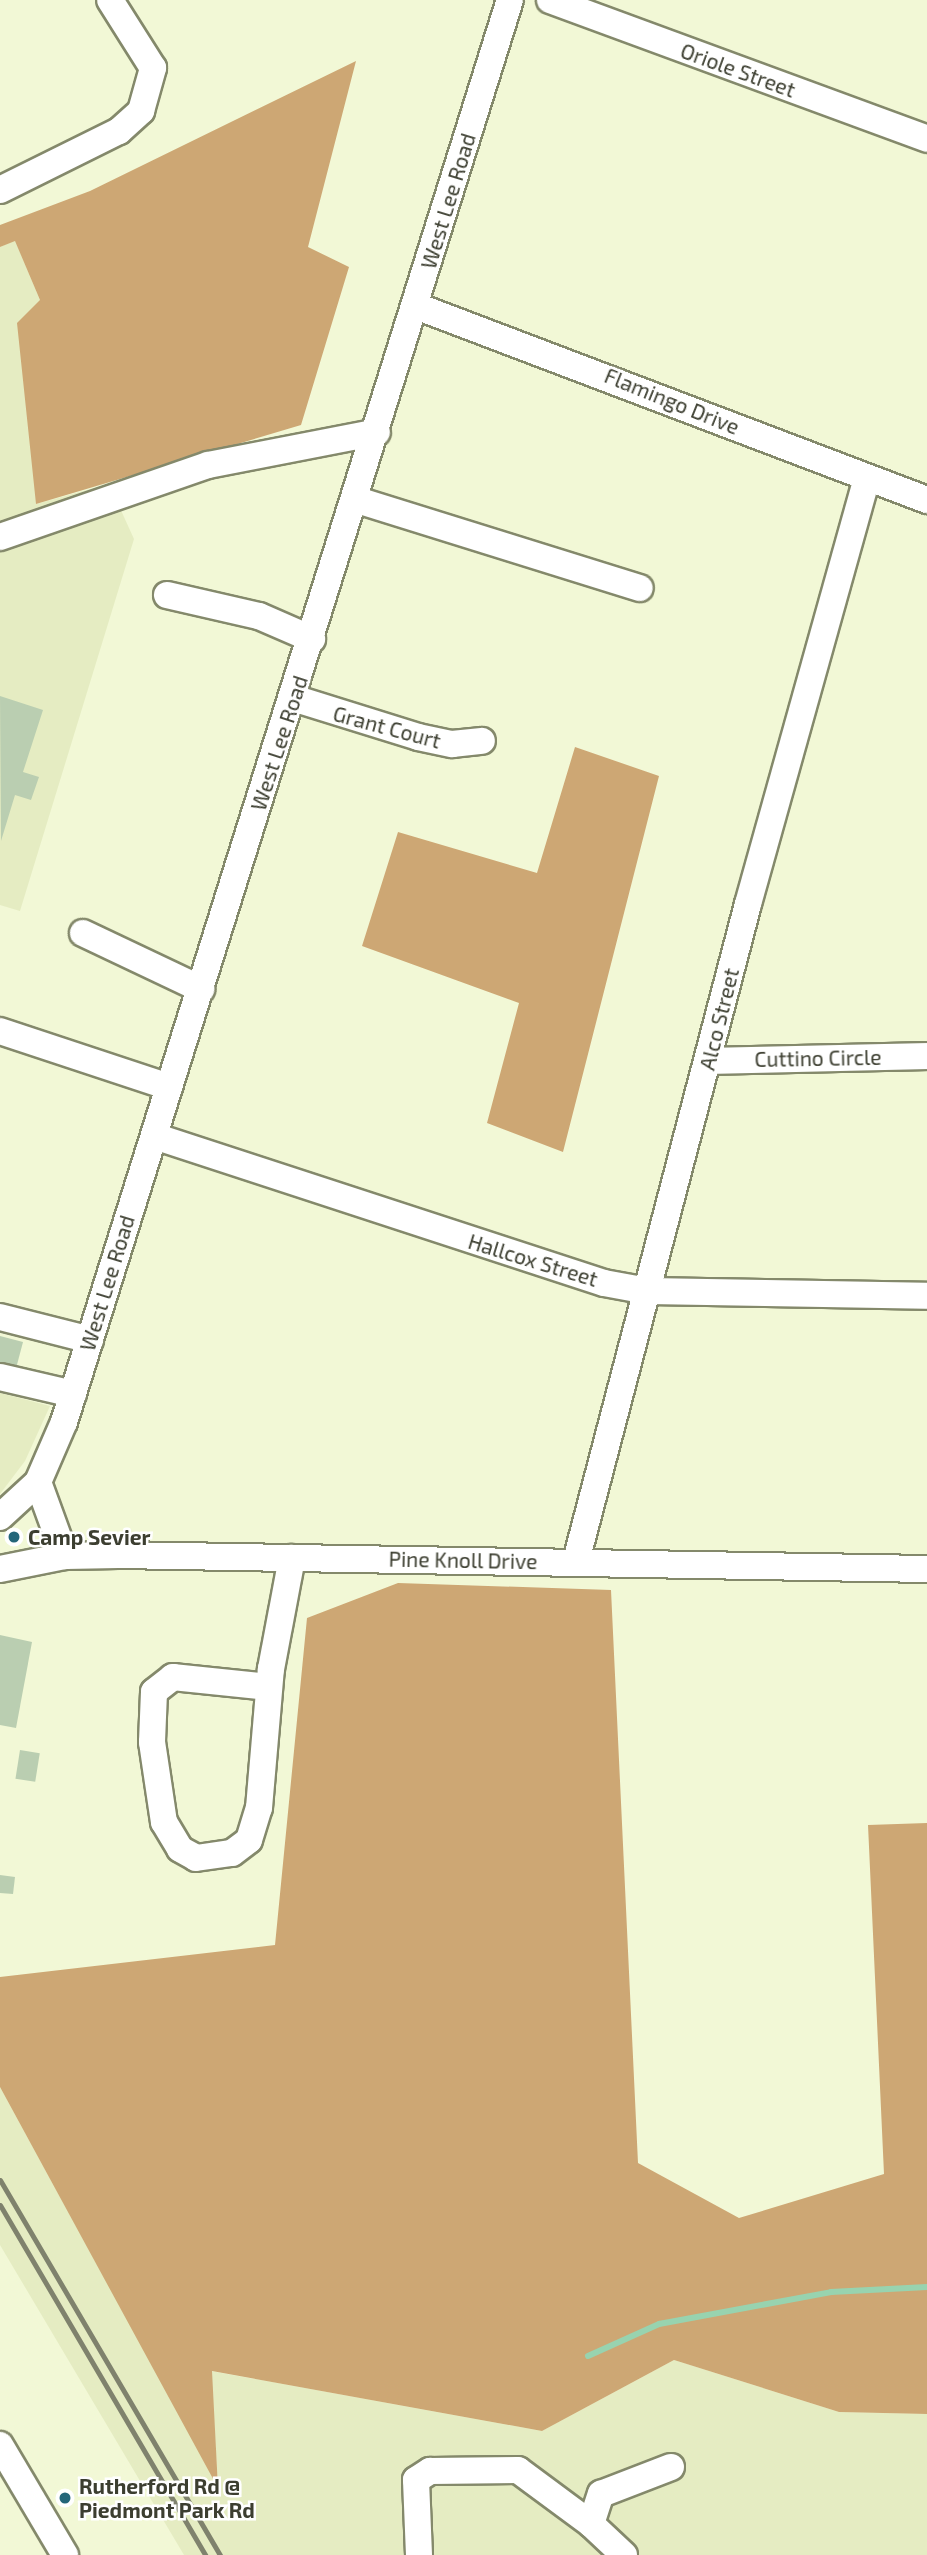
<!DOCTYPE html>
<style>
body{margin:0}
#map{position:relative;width:927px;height:2555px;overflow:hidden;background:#f2f8d6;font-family:"Exo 2",sans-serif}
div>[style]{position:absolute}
.built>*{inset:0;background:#e5ecc2}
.forest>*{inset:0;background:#cda774}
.stream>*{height:6px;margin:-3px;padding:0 3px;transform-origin:3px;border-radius:3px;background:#98d3af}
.building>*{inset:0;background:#baceb1;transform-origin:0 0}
.roads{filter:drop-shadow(2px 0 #84896b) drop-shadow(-2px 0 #84896b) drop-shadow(0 2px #84896b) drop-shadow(0 -2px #84896b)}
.minor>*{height:26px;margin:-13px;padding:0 13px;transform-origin:13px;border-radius:13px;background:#fff}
.rail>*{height:5px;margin:-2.5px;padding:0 2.5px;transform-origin:2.5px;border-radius:2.5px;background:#7f826d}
.dots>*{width:19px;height:19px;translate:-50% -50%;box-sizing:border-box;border:4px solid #fff;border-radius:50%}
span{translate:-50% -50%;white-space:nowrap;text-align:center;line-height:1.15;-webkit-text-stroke:5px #fff;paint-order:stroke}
.street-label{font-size:21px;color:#3c3e30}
.poi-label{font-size:21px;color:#3c3e30;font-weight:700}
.left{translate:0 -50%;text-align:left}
</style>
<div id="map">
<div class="built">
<div style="clip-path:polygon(15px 240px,40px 300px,36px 504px,109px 484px,134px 539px,20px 911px,0 905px,0 247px)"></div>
<div style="clip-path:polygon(0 1393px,50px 1406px,25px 1461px,0 1494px)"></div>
<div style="clip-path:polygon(0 2087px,218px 2486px,211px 2371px,542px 2431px,674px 2360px,839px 2412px,927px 2414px,927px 2555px,184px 2555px,0 2245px)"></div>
</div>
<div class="forest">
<div style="clip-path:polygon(356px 61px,308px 247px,349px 267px,301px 425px,36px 504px,17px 323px,40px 300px,15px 241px,0 247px,0 225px,90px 191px)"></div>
<div style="clip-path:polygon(575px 747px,659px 776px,563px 1152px,487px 1123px,519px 1003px,362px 946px,398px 832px,537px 873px)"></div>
<div style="clip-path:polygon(398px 1583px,611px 1590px,638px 2163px,739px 2218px,884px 2174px,868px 1825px,927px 1823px,927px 2414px,839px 2412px,674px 2360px,542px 2431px,212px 2371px,218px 2488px,0 2087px,0 1977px,275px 1945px,307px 1618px)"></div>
</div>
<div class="stream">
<div style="left:588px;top:2356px;width:78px;rotate:-24.3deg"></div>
<div style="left:659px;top:2324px;width:175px;rotate:-10.5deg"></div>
<div style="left:831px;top:2292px;width:96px;rotate:-3deg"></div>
</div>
<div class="building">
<div style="clip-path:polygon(0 696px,43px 710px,23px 772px,39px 777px,31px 800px,15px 795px,1px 841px)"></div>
<div style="clip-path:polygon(0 1336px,23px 1342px,14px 1376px,0 1372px)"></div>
<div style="clip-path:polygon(0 1635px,32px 1642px,16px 1728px,0 1725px)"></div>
<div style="left:20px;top:1750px;width:20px;height:29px;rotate:9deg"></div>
<div style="clip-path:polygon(0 1875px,15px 1877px,13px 1894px,0 1893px)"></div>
</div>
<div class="roads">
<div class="minor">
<div style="left:550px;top:0;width:402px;rotate:20.2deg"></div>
<div style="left:0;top:190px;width:133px;rotate:-26.4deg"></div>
<div style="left:119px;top:131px;width:30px;rotate:-42deg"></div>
<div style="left:141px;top:111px;width:45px;rotate:-74.4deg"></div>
<div style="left:153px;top:68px;width:80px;rotate:-122.3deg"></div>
<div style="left:416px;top:306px;width:547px;rotate:20.79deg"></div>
<div style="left:357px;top:500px;width:296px;rotate:17.3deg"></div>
<div style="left:0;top:537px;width:220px;rotate:-19.1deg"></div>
<div style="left:208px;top:465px;width:172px;rotate:-11deg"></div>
<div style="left:167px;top:595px;width:94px;rotate:12.9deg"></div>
<div style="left:259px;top:616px;width:58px;rotate:23.5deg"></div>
<div style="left:293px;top:698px;width:131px;rotate:17.3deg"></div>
<div style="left:418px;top:737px;width:35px;rotate:12deg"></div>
<div style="left:452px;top:744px;width:30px;rotate:-6deg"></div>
<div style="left:83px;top:933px;width:131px;rotate:25.4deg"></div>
<div style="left:0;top:1031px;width:178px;rotate:18.3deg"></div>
<div style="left:709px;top:1061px;width:218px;rotate:-1.3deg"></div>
<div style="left:154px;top:1136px;width:473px;rotate:18.1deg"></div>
<div style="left:604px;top:1283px;width:44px;rotate:10.5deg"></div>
<div style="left:647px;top:1291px;width:280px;rotate:1deg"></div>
<div style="left:0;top:1317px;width:93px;rotate:14.3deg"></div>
<div style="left:0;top:1377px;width:75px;rotate:13.1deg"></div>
<div style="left:38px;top:1482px;width:79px;rotate:70deg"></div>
<div style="left:0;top:1517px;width:52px;rotate:-42.6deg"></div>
<div style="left:38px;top:1482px;width:65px;rotate:-66.6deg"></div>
<div style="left:64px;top:1422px;width:1490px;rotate:-72.59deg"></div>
<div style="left:576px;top:1561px;width:679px;rotate:-75.33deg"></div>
<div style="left:748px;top:904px;width:442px;rotate:-74.4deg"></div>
<div style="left:0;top:1569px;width:66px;rotate:-11.3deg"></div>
<div style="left:65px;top:1556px;width:53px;rotate:-1.1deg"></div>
<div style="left:118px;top:1555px;width:809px;rotate:0.99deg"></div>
<div style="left:269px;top:1687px;width:97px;rotate:-174.1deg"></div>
<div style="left:173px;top:1677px;width:24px;rotate:142deg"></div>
<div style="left:154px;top:1692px;width:50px;rotate:92.3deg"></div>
<div style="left:152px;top:1742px;width:81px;rotate:81.5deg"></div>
<div style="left:164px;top:1822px;width:31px;rotate:59deg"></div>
<div style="left:180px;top:1849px;width:18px;rotate:29deg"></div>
<div style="left:196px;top:1858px;width:36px;rotate:-8deg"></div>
<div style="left:232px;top:1853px;width:21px;rotate:-37deg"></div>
<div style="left:249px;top:1840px;width:34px;rotate:-73deg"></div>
<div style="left:259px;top:1808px;width:140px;rotate:-85.1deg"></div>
<div style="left:271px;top:1669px;width:113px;rotate:-79.3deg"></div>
<div style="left:0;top:2445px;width:128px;rotate:59.4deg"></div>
<div style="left:419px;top:2555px;width:75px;rotate:-92.3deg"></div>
<div style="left:416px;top:2480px;width:17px;rotate:-33deg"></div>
<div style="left:430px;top:2471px;width:88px;rotate:-0.7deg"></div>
<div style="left:518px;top:2470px;width:91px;rotate:36.5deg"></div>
<div style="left:624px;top:2555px;width:45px;rotate:-136.8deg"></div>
<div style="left:591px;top:2524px;width:32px;rotate:-72deg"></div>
<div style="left:601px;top:2494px;width:75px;rotate:-21.1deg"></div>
</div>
</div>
<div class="rail">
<div style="left:0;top:2180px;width:435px;rotate:59.6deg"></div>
<div style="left:0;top:2205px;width:406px;rotate:59.6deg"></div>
</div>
<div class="dots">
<div style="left:14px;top:1537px;background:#246679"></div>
<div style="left:65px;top:2498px;background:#246679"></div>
</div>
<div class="street-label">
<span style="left:738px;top:70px;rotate:20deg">Oriole Street</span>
<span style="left:448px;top:201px;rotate:-73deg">West Lee Road</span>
<span style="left:672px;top:401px;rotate:22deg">Flamingo Drive</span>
<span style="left:387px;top:727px;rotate:15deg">Grant Court</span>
<span style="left:279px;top:743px;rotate:-72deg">West Lee Road</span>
<span style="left:719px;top:1019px;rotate:-76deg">Alco Street</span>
<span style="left:818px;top:1058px;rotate:-1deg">Cuttino Circle</span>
<span style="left:533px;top:1260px;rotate:17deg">Hallcox Street</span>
<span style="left:107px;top:1283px;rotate:-73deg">West Lee Road</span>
<span style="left:463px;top:1560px;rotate:1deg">Pine Knoll Drive</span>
</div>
<div class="poi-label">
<span class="left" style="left:28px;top:1537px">Camp Sevier</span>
<span class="left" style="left:79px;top:2498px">Rutherford Rd @<br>Piedmont Park Rd</span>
</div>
</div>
